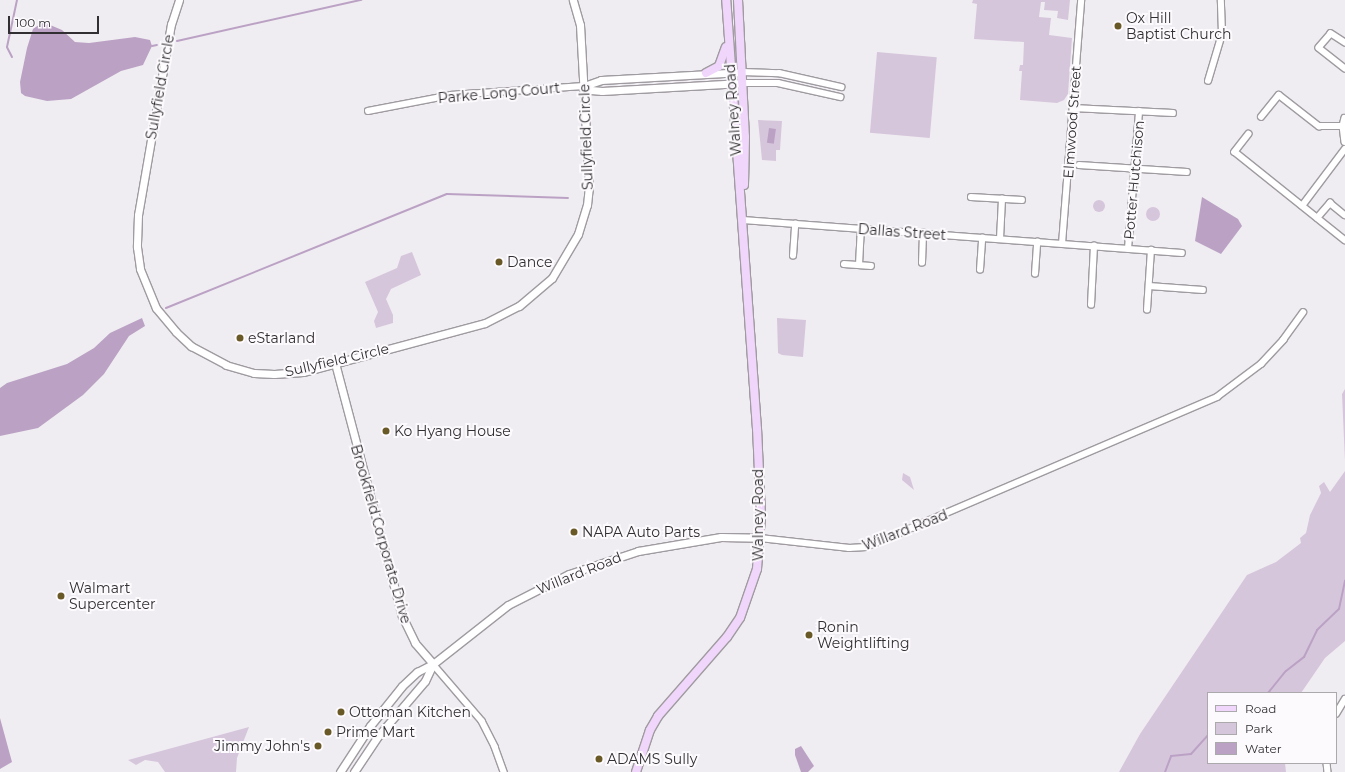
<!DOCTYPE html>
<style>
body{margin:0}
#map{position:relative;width:1345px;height:772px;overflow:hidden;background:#f0edf2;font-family:Montserrat,sans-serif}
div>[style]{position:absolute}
.green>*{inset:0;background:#d6c6dc;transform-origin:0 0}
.round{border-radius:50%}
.water>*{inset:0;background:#bba2c5;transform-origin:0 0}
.stream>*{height:2px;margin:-1px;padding:0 1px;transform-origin:1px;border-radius:1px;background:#bba2c5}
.roads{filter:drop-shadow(1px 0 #9f9ba0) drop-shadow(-1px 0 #9f9ba0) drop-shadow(0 1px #9f9ba0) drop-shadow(0 -1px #9f9ba0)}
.minor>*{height:5.5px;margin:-2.75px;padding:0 2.75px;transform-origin:2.75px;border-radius:2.75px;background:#fff}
.tertiary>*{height:7px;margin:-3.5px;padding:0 3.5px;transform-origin:3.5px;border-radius:3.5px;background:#fff}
.secondary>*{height:7px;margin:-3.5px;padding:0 3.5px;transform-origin:3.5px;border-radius:3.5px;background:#fff}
.primary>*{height:8px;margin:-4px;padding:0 4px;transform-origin:4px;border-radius:4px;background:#f0d6fb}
.dots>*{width:11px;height:11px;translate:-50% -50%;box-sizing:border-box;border:2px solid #fdfafe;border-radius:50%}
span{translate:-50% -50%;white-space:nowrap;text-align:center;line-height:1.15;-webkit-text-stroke:4px #fdfafe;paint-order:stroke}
.poi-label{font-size:14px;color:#312f31}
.left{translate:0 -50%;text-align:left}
.right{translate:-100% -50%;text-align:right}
.street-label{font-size:14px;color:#312f31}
.legend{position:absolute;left:1207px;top:692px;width:130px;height:72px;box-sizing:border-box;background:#fdfafe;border:1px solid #aba9ac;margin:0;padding:5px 7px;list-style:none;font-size:12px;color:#312f31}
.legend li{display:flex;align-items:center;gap:8px;height:20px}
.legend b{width:20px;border:1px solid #aba9ac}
.scale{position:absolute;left:8px;top:16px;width:91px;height:18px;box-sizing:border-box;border:2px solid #312f31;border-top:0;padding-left:5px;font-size:12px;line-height:14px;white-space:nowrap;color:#312f31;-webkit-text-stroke:3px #fdfafe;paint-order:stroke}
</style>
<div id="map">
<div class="green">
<div style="clip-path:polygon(973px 0,1070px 0,1068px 20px,1057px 18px,1058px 11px,1044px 10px,1045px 2px,1041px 2px,1039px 17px,1051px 18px,1049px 35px,1072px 38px,1068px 94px,1064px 100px,1057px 103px,1020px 100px,1022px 71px,1019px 71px,1020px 65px,1023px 65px,1024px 42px,974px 39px,977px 4px,972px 3px)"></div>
<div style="left:877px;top:52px;width:60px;height:81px;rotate:5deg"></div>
<div style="clip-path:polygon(758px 120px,782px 121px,780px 150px,776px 150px,776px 161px,762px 160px)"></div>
<div class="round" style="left:1093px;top:200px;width:12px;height:12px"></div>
<div class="round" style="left:1146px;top:207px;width:14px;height:14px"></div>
<div style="clip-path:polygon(412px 252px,421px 275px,391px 289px,386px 299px,393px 315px,393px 323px,376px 328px,374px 321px,378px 312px,365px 282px,397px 268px,401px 256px)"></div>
<div style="clip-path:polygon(777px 318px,806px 320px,803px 357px,782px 355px,778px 353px)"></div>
<div style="clip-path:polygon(1345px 389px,1345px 461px,1342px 394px)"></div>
<div style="clip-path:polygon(1345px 471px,1345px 641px,1325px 658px,1301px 693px,1208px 693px,1208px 763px,1285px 763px,1286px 772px,1119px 772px,1140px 734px,1247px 575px,1276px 562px,1301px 543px,1300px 538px,1306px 533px,1310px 515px,1321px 493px,1319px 486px,1324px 482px,1330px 492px)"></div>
<div style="clip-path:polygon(903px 473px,910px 477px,914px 490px,902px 480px)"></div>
<div style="clip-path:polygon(249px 727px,237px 758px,236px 772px,165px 772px,158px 762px,145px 760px,136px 765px,128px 760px)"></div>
</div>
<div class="water">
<div style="clip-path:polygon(43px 22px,62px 30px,75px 42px,89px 43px,135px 37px,150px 40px,152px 46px,143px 65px,121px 71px,71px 99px,47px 101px,25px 96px,21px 93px,20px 82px,27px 48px,33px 29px)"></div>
<div style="left:769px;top:128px;width:7px;height:15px;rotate:8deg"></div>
<div style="clip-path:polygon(1202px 197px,1238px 219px,1242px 226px,1221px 254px,1195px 241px)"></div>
<div style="clip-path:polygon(142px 318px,145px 326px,129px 336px,104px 374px,83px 395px,38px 428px,0 436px,0 388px,7px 383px,67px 364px,94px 348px,110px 333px)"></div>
<div style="clip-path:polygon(0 718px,12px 762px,0 769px)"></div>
<div style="clip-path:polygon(801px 746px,814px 766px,808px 772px,801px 772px,795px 755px,795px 749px)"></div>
</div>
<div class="stream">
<div style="left:177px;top:41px;width:189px;rotate:-12.6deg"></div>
<div style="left:152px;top:46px;width:5px;rotate:-11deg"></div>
<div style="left:12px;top:57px;width:11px;rotate:-117deg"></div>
<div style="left:7px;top:47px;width:48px;rotate:-78deg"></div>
<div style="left:166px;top:308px;width:303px;rotate:-22.1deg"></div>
<div style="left:447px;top:194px;width:121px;rotate:1.9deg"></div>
<div style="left:1268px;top:693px;width:28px;rotate:-51deg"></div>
<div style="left:1286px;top:671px;width:23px;rotate:-38deg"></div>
<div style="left:1304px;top:657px;width:30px;rotate:-64deg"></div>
<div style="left:1317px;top:630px;width:30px;rotate:-44deg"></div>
<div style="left:1339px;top:609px;width:29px;rotate:-78deg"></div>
<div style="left:1165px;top:772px;width:17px;rotate:-69deg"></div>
<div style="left:1171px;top:756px;width:20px;rotate:-6deg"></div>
<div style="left:1191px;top:754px;width:25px;rotate:-48deg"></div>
</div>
<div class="roads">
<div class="minor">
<div style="left:1345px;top:43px;width:17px;rotate:-147deg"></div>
<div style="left:1331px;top:34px;width:18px;rotate:131deg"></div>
<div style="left:1319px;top:48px;width:33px;rotate:38deg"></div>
<div style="left:742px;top:72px;width:37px;rotate:2deg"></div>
<div style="left:779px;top:73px;width:64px;rotate:12.7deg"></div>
<div style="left:1208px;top:81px;width:49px;rotate:-73.4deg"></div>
<div style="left:1222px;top:34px;width:34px;rotate:-92deg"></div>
<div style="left:742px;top:83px;width:36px"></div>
<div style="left:778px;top:83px;width:64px;rotate:12.7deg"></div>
<div style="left:1073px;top:108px;width:100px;rotate:2.9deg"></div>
<div style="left:368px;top:111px;width:85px;rotate:-10.9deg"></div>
<div style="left:451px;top:95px;width:133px;rotate:-3.9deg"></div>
<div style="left:1261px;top:117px;width:28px;rotate:-51deg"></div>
<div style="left:1279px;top:95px;width:51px;rotate:37.8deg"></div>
<div style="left:1319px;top:126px;width:26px"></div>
<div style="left:1345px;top:118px;width:8px;rotate:104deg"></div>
<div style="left:1343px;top:126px;width:16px;rotate:83deg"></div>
<div style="left:1249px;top:134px;width:23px;rotate:128deg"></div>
<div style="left:1235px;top:152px;width:141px;rotate:38.7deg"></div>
<div style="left:1079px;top:165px;width:108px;rotate:3.7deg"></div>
<div style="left:971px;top:197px;width:51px;rotate:3.4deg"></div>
<div style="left:1302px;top:206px;width:71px;rotate:-53deg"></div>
<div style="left:1317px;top:218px;width:20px;rotate:-49deg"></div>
<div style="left:1330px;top:203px;width:19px;rotate:39deg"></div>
<div style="left:743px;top:220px;width:440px;rotate:4.3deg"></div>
<div style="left:1000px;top:239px;width:40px;rotate:-87.1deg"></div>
<div style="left:1062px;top:244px;width:245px;rotate:-85.5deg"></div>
<div style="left:1128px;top:249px;width:138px;rotate:-85.4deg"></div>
<div style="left:793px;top:256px;width:32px;rotate:-86deg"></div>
<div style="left:922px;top:263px;width:30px;rotate:-88deg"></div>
<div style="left:844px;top:264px;width:27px;rotate:4deg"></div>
<div style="left:859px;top:265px;width:36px;rotate:-87deg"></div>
<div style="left:980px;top:270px;width:32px;rotate:-86deg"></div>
<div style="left:1035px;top:274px;width:32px;rotate:-86deg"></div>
<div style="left:1149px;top:286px;width:54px;rotate:4.2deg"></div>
<div style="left:1091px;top:305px;width:59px;rotate:-87.1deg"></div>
<div style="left:1147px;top:310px;width:60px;rotate:-86.2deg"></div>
<div style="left:760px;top:538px;width:90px;rotate:6.4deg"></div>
<div style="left:849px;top:548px;width:17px;rotate:-3deg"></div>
<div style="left:866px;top:547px;width:24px;rotate:-22deg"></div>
<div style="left:888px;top:538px;width:358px;rotate:-23.2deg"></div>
<div style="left:1217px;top:397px;width:55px;rotate:-36.9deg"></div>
<div style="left:1261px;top:364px;width:33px;rotate:-47deg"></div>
<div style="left:1283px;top:340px;width:34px;rotate:-54deg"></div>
<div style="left:433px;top:664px;width:75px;rotate:49.3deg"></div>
<div style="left:482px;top:721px;width:29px;rotate:63deg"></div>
<div style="left:495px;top:747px;width:27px;rotate:70deg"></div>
<div style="left:1336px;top:714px;width:17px;rotate:-59deg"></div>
<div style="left:1327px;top:763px;width:9px;rotate:84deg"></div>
</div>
<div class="tertiary">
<div style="left:179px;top:0;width:25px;rotate:108deg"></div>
<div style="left:171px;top:24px;width:194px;rotate:99.8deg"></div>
<div style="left:138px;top:215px;width:32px;rotate:92deg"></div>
<div style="left:137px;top:247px;width:22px;rotate:82deg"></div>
<div style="left:140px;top:269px;width:42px;rotate:67.7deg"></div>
<div style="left:156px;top:308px;width:31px;rotate:50deg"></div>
<div style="left:176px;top:332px;width:21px;rotate:43deg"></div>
<div style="left:191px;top:346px;width:40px;rotate:28deg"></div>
<div style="left:226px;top:365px;width:29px;rotate:16deg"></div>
<div style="left:254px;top:373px;width:20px;rotate:3deg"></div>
<div style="left:274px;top:374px;width:29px;rotate:-4deg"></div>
<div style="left:303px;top:372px;width:188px;rotate:-15.1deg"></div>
<div style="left:485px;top:323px;width:38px;rotate:-27deg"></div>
<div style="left:519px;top:306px;width:43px;rotate:-40.3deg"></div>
<div style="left:552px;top:278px;width:51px;rotate:-59.4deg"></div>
<div style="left:578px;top:234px;width:30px;rotate:-73deg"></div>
<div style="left:587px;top:205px;width:19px;rotate:-84deg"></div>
<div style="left:589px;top:186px;width:161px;rotate:-93.2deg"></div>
<div style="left:580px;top:25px;width:26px;rotate:-106deg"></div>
<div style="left:584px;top:86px;width:8px;rotate:30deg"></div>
<div style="left:591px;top:90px;width:11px;rotate:5deg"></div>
<div style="left:602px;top:91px;width:140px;rotate:-3.3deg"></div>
<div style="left:584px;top:86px;width:18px;rotate:-19deg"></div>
<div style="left:601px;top:80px;width:141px;rotate:-3.2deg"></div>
<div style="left:335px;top:363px;width:262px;rotate:75.2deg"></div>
<div style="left:402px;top:616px;width:30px;rotate:64deg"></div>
<div style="left:415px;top:643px;width:28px;rotate:49deg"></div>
</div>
<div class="secondary">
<div style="left:340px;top:772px;width:55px;rotate:-56.9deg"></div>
<div style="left:370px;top:726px;width:51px;rotate:-51.3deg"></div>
<div style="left:402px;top:686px;width:21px;rotate:-43deg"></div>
<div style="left:417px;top:672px;width:18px;rotate:-27deg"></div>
<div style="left:433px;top:664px;width:95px;rotate:-38.2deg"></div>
<div style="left:508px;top:605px;width:68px;rotate:-26.9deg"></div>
<div style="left:569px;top:574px;width:73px;rotate:-18.4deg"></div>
<div style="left:638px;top:551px;width:84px;rotate:-9.6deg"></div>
<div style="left:721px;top:537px;width:39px;rotate:1deg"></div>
<div style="left:354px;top:772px;width:43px;rotate:-56.3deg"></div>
<div style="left:378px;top:736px;width:72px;rotate:-49.5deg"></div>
<div style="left:425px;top:681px;width:19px;rotate:-65deg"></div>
</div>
<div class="primary">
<div style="left:738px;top:0;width:137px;rotate:87.1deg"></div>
<div style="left:745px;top:137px;width:48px;rotate:91.2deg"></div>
<div style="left:706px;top:73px;width:15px;rotate:-28deg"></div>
<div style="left:719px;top:66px;width:20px;rotate:-70deg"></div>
<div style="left:636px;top:772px;width:44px;rotate:-71.6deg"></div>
<div style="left:650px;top:730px;width:16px;rotate:-60deg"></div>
<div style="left:658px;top:716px;width:105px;rotate:-48.9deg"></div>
<div style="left:727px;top:637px;width:23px;rotate:-56deg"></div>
<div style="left:740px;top:618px;width:52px;rotate:-70.9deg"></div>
<div style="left:757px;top:569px;width:53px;rotate:-85.7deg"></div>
<div style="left:761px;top:516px;width:87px;rotate:-92.6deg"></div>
<div style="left:757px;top:429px;width:430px;rotate:-94.1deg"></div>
</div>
</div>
<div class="dots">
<div style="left:1118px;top:26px;background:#695926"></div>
<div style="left:499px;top:262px;background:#695926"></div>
<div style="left:240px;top:338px;background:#695926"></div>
<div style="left:386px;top:431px;background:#695926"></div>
<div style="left:574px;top:532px;background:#695926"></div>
<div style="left:61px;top:596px;background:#695926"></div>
<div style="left:809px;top:635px;background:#695926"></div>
<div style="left:341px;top:712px;background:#695926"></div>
<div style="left:328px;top:732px;background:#695926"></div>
<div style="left:318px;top:746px;background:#695926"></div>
<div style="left:599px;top:759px;background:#695926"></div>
</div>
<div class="poi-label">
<span class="left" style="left:1126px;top:26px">Ox Hill<br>Baptist Church</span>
<span class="left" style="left:507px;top:262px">Dance</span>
<span class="left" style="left:248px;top:338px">eStarland</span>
<span class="left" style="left:394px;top:431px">Ko Hyang House</span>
<span class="left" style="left:582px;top:532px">NAPA Auto Parts</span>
<span class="left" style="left:69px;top:596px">Walmart<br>Supercenter</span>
<span class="left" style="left:817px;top:635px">Ronin<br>Weightlifting</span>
<span class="left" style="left:349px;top:712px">Ottoman Kitchen</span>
<span class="left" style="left:336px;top:732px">Prime Mart</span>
<span class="right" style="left:310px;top:746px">Jimmy John's</span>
<span class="left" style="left:607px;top:759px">ADAMS Sully</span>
</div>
<div class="street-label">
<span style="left:160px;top:87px;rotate:-80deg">Sullyfield Circle</span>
<span style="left:499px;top:93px;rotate:-5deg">Parke Long Court</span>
<span style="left:733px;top:110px;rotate:-94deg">Walney Road</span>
<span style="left:1072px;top:122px;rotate:-86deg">Elmwood Street</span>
<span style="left:586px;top:137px;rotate:-92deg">Sullyfield Circle</span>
<span style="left:1134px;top:180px;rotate:-85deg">Potter Hutchison</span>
<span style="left:902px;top:232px;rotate:4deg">Dallas Street</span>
<span style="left:337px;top:360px;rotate:-13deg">Sullyfield Circle</span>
<span style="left:758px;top:515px;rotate:-90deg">Walney Road</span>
<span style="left:905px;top:530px;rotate:-21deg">Willard Road</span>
<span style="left:381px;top:534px;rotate:74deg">Brookfield Corporate Drive</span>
<span style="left:579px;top:573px;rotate:-22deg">Willard Road</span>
</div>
<ul class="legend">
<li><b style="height:5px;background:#f0d6fb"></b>Road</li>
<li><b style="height:11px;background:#d6c6dc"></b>Park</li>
<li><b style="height:11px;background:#bba2c5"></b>Water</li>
</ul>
<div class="scale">100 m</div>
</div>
